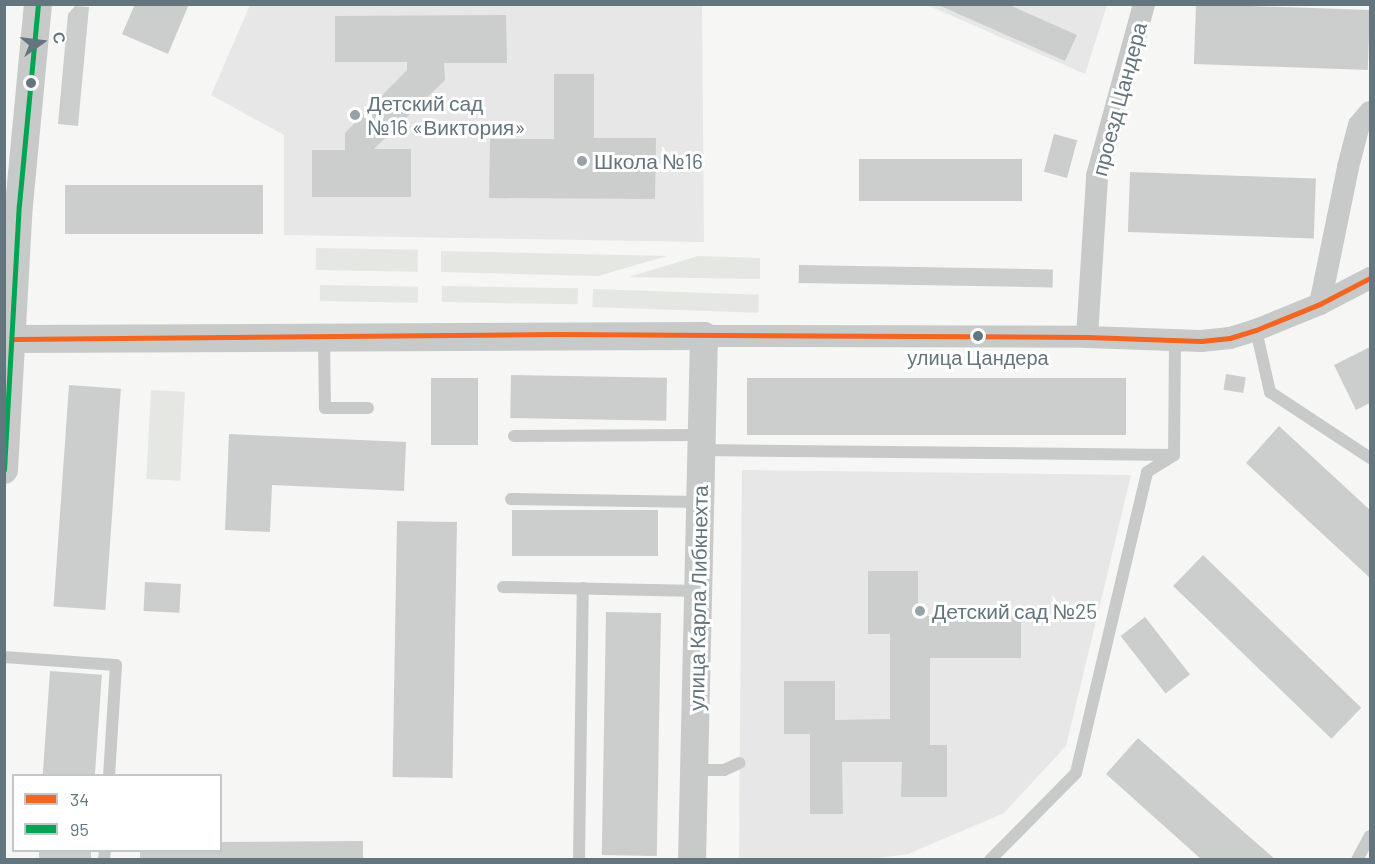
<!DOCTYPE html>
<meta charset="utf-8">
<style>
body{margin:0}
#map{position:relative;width:1375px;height:864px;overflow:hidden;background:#f6f6f5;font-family:Barlow,sans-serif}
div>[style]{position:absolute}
.built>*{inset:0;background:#e6e7e6}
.green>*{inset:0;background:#e5e7e2;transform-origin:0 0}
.building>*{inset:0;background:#cccece;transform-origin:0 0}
.service>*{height:12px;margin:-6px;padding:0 6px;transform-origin:6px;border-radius:6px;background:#c8caca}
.minor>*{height:22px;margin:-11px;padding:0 11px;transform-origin:11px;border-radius:11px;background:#c8caca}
.tertiary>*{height:28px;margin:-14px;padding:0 14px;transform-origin:14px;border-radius:14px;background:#c8caca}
.bus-1>*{height:4.5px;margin:-2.25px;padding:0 2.25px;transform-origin:2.25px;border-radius:2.25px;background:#f26522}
.bus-2>*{height:4.5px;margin:-2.25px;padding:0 2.25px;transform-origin:2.25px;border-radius:2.25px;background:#00a651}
.dots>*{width:16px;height:16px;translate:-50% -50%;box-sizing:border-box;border:3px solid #fff;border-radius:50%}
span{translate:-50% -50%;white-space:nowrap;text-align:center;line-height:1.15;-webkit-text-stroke:6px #fff;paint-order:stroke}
.bus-label{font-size:20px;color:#63757d}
.street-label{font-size:21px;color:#63757d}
.poi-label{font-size:21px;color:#63757d}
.left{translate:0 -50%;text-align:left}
.frame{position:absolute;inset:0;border:6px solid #63757d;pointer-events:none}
.legend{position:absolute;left:12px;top:774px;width:210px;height:78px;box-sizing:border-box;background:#fff;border:2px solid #c1c8cb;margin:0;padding:8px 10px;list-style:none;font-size:18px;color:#63757d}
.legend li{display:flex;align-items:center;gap:12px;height:30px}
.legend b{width:30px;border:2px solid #c1c8cb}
.north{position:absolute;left:12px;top:12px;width:60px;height:60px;-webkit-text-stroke:4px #fff;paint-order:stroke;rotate:76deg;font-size:16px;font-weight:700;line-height:24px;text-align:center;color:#63757d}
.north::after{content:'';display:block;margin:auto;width:21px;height:27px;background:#63757d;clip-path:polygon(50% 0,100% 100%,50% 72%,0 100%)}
</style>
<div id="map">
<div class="built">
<div style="clip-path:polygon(250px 5px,702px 5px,704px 242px,284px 235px,284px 135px,211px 95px)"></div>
<div style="clip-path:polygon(927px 5px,1107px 5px,1085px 74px)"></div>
<div style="clip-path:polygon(742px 470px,1131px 475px,1066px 746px,1004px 813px,908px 854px,863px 860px,739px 860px)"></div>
</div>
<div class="green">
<div style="left:316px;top:248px;width:102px;height:22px;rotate:1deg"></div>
<div style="clip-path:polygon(441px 251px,667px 256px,598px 276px,441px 272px)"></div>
<div style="clip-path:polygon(698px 256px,760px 258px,760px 279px,629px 277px)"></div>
<div style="left:320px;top:285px;width:98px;height:16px;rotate:1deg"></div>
<div style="left:442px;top:286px;width:136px;height:16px;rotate:1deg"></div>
<div style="left:593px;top:289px;width:166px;height:18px;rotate:2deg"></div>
<div style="left:151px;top:390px;width:34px;height:89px;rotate:3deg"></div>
</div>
<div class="building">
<div style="clip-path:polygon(135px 4px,189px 4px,168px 54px,122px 34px)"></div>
<div style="clip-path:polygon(936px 4px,1007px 4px,1077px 35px,1065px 61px)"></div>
<div style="left:1196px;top:4px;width:174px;height:60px;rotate:2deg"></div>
<div style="clip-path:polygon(75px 6px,89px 7px,78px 126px,58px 124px,68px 14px)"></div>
<div style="clip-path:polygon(506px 15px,507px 63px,444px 63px,445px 80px,374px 149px,411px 149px,411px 197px,312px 197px,312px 150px,345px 150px,345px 133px,407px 70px,407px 62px,335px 62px,335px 16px)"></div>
<div style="clip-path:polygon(554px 74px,594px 74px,594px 138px,656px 138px,655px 199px,489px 198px,490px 139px,554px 139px)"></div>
<div style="left:1054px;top:134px;width:24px;height:39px;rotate:15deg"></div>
<div style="left:859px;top:159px;width:163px;height:42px"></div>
<div style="left:1130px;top:172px;width:186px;height:60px;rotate:2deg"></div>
<div style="left:65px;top:185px;width:198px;height:49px"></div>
<div style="left:799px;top:265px;width:254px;height:18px;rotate:1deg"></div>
<div style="clip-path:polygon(1370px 347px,1370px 403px,1356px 410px,1334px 365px)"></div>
<div style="left:1226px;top:374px;width:20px;height:16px;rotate:9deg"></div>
<div style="left:511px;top:375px;width:156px;height:43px;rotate:1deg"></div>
<div style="left:431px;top:378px;width:47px;height:67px"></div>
<div style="left:747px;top:378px;width:379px;height:57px"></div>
<div style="left:69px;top:385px;width:52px;height:222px;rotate:4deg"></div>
<div style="clip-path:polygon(1279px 426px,1370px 510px,1370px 578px,1246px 463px)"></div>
<div style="clip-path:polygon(229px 434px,406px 442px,404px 491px,272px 485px,270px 532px,225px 530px)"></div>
<div style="left:512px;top:510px;width:146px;height:46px"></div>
<div style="left:397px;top:521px;width:60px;height:256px;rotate:1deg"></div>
<div style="left:1203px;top:555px;width:220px;height:43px;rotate:44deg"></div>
<div style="clip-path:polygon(868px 571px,918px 571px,918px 616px,1021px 616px,1021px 658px,930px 658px,930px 745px,947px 745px,947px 797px,901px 797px,902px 762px,842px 762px,843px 814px,810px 814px,810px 734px,784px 734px,784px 681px,835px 681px,835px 720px,890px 719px,890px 634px,868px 634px)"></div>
<div style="left:145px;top:582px;width:36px;height:29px;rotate:3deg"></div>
<div style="left:606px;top:612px;width:55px;height:243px;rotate:1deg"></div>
<div style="left:1145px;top:617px;width:73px;height:31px;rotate:52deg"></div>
<div style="left:50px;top:671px;width:52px;height:105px;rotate:4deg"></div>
<div style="clip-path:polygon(1138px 738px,1245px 833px,1276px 860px,1202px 860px,1106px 774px)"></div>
<div style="clip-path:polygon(363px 841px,363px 860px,140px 860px,140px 850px,220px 850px,220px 842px)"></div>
<div style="left:39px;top:850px;width:52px;height:10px"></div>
</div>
<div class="service">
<div style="left:1256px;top:330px;width:64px;rotate:77.3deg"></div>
<div style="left:1270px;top:392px;width:120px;rotate:33.4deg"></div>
<div style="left:324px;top:338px;width:70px;rotate:89.2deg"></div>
<div style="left:325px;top:408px;width:43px"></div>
<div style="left:514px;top:436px;width:188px;rotate:-0.3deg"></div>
<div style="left:701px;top:450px;width:473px;rotate:0.6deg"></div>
<div style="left:511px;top:499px;width:189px;rotate:0.9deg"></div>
<div style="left:503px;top:587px;width:196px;rotate:1.2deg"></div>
<div style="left:4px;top:657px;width:112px;rotate:4.1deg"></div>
<div style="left:116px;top:665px;width:111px;rotate:93.6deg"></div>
<div style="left:694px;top:770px;width:30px"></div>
<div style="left:724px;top:770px;width:17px;rotate:-24deg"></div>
<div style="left:104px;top:860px;width:10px;rotate:-84deg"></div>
<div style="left:579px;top:860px;width:272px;rotate:-89.2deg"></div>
<div style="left:990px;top:860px;width:122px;rotate:-45.3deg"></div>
<div style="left:1076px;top:773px;width:309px;rotate:-76.7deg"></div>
<div style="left:1147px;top:472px;width:32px;rotate:-32deg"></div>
<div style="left:1174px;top:455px;width:115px;rotate:-89.5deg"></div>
<div style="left:1357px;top:860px;width:27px;rotate:-62deg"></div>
</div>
<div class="minor">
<div style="left:1320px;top:304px;width:140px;rotate:-78.4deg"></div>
<div style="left:1348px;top:167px;width:43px;rotate:-75.3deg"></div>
<div style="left:1359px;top:125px;width:17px;rotate:-50deg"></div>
<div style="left:704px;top:336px;width:383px;rotate:0.1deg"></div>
<div style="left:1087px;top:337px;width:114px;rotate:2deg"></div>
<div style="left:1201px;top:341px;width:29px;rotate:-6deg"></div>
<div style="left:1230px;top:338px;width:27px;rotate:-17deg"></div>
<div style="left:1256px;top:330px;width:69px;rotate:-22.1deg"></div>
<div style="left:1320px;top:304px;width:56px;rotate:-27.5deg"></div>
<div style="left:1087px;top:337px;width:161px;rotate:-86.4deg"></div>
<div style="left:1097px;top:176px;width:178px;rotate:-74.7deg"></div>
</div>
<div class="tertiary">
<div style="left:14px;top:339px;width:690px;rotate:-0.25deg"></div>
<div style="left:704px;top:336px;width:524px;rotate:91.31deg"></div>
<div style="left:4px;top:470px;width:265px;rotate:-86.8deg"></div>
<div style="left:19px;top:205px;width:202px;rotate:-84.6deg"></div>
</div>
<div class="bus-1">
<div style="left:14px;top:339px;width:541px;rotate:-0.53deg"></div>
<div style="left:555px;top:334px;width:532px;rotate:0.32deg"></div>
<div style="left:1087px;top:337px;width:114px;rotate:2deg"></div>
<div style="left:1201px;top:341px;width:29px;rotate:-6deg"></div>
<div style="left:1230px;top:338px;width:27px;rotate:-17deg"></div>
<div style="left:1256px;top:330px;width:69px;rotate:-22.1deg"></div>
<div style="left:1320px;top:304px;width:56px;rotate:-27.5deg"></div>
</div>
<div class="bus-2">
<div style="left:4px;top:470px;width:265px;rotate:-86.8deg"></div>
<div style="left:19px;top:205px;width:202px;rotate:-84.6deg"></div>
</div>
<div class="dots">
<div style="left:31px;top:83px;background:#63757d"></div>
<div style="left:355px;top:115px;background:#96a2a7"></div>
<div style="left:582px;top:161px;background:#96a2a7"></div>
<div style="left:978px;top:336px;background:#63757d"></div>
<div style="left:920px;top:611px;background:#96a2a7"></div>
</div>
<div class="bus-label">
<span style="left:978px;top:357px">улица Цандера</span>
</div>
<div class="street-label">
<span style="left:1119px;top:99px;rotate:-75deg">проезд Цандера</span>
<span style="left:698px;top:598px;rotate:-89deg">улица Карла Либкнехта</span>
</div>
<div class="poi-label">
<span class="left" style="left:367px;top:115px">Детский сад<br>№16 «Виктория»</span>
<span class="left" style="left:594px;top:161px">Школа №16</span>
<span class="left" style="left:932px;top:611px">Детский сад №25</span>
</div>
<div class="frame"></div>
<ul class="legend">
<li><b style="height:8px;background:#f26522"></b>34</li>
<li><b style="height:8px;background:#00a651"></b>95</li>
</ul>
<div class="north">С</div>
</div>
